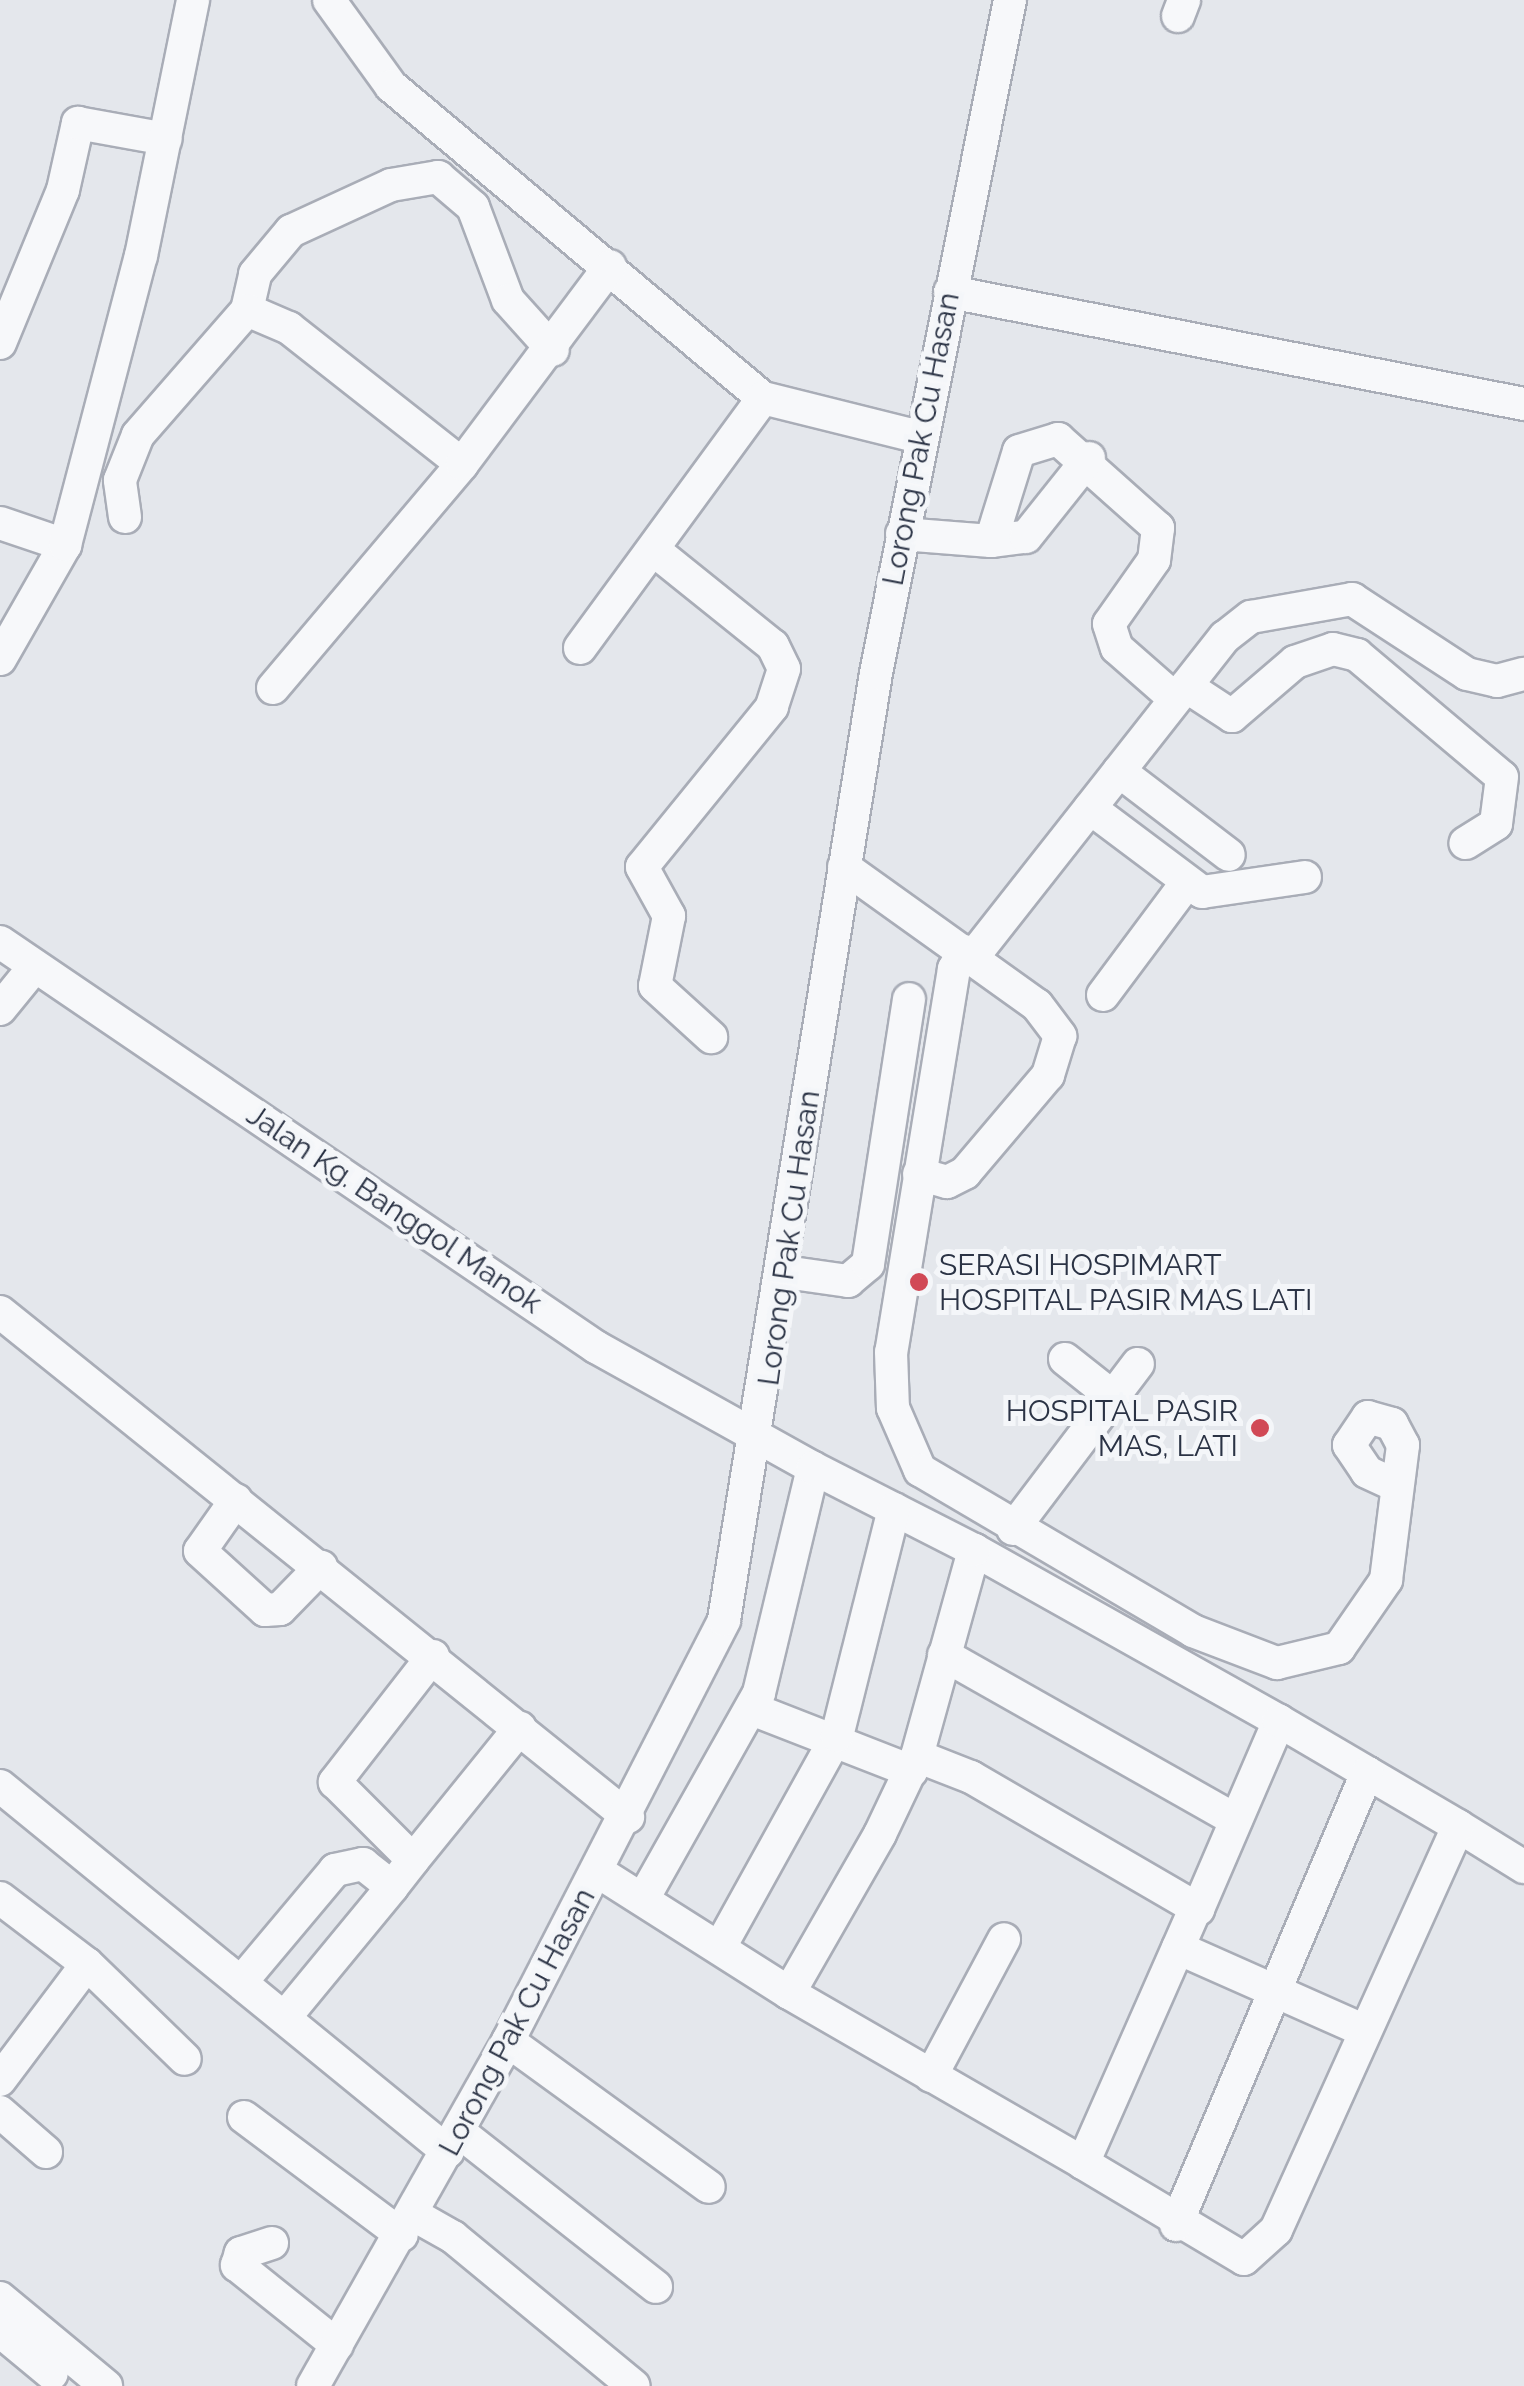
<!DOCTYPE html>
<style>
body{margin:0}
#map{position:relative;width:1524px;height:2386px;overflow:hidden;background:#e4e7ec;font-family:Raleway,sans-serif}
div>[style]{position:absolute}
.roads{filter:drop-shadow(2px 0 #a9adb7) drop-shadow(-2px 0 #a9adb7) drop-shadow(0 2px #a9adb7) drop-shadow(0 -2px #a9adb7)}
.minor>*{height:32px;margin:-16px;padding:0 16px;transform-origin:16px;border-radius:16px;background:#f7f8fa}
.dots>*{width:28px;height:28px;translate:-50% -50%;box-sizing:border-box;border:5px solid #f4f6f9;border-radius:50%}
span{translate:-50% -50%;white-space:nowrap;text-align:center;line-height:1.15;-webkit-text-stroke:10px #f4f6f9;paint-order:stroke}
.street-label{font-size:30px;color:#2b3345}
.poi-label{font-size:30px;color:#2b3345}
.left{translate:0 -50%;text-align:left}
.right{translate:-100% -50%;text-align:right}
</style>
<div id="map">
<div class="roads">
<div class="minor">
<div style="left:329px;top:0;width:106px;rotate:54.2deg"></div>
<div style="left:391px;top:86px;width:486px;rotate:40deg"></div>
<div style="left:763px;top:398px;width:162px;rotate:14deg"></div>
<div style="left:1178px;top:16px;width:17px;rotate:-69deg"></div>
<div style="left:950px;top:292px;width:585px;rotate:11.04deg"></div>
<div style="left:247px;top:310px;width:37px;rotate:-77deg"></div>
<div style="left:255px;top:274px;width:56px;rotate:-50.1deg"></div>
<div style="left:291px;top:231px;width:110px;rotate:-24.7deg"></div>
<div style="left:391px;top:185px;width:48px;rotate:-9.7deg"></div>
<div style="left:438px;top:177px;width:46px;rotate:40.6deg"></div>
<div style="left:473px;top:207px;width:99px;rotate:69.4deg"></div>
<div style="left:508px;top:300px;width:67px;rotate:48deg"></div>
<div style="left:0;top:343px;width:165px;rotate:-67.6deg"></div>
<div style="left:63px;top:190px;width:69px;rotate:-77.4deg"></div>
<div style="left:78px;top:123px;width:89px;rotate:10.3deg"></div>
<div style="left:125px;top:517px;width:37px;rotate:-98deg"></div>
<div style="left:120px;top:480px;width:48px;rotate:-68.2deg"></div>
<div style="left:138px;top:435px;width:166px;rotate:-48.9deg"></div>
<div style="left:247px;top:310px;width:46px;rotate:23.2deg"></div>
<div style="left:289px;top:328px;width:220px;rotate:38.2deg"></div>
<div style="left:0;top:523px;width:69px;rotate:18.7deg"></div>
<div style="left:902px;top:534px;width:89px;rotate:4.5deg"></div>
<div style="left:991px;top:541px;width:94px;rotate:-72.7deg"></div>
<div style="left:1019px;top:451px;width:41px;rotate:-17.1deg"></div>
<div style="left:1058px;top:439px;width:134px;rotate:41.7deg"></div>
<div style="left:1158px;top:528px;width:32px;rotate:97deg"></div>
<div style="left:1154px;top:560px;width:78px;rotate:125.1deg"></div>
<div style="left:1109px;top:624px;width:25px;rotate:72deg"></div>
<div style="left:1117px;top:648px;width:77px;rotate:41.3deg"></div>
<div style="left:991px;top:541px;width:35px;rotate:-7deg"></div>
<div style="left:1026px;top:537px;width:101px;rotate:-51.4deg"></div>
<div style="left:655px;top:551px;width:151px;rotate:38.8deg"></div>
<div style="left:773px;top:646px;width:25px;rotate:64deg"></div>
<div style="left:784px;top:669px;width:40px;rotate:108deg"></div>
<div style="left:772px;top:707px;width:206px;rotate:129.1deg"></div>
<div style="left:642px;top:867px;width:56px;rotate:61.1deg"></div>
<div style="left:669px;top:916px;width:71px;rotate:101.3deg"></div>
<div style="left:655px;top:986px;width:76px;rotate:42.3deg"></div>
<div style="left:580px;top:648px;width:310px;rotate:-53.8deg"></div>
<div style="left:0;top:659px;width:131px;rotate:-60.3deg"></div>
<div style="left:65px;top:545px;width:299px;rotate:-75.3deg"></div>
<div style="left:141px;top:256px;width:261px;rotate:-78.5deg"></div>
<div style="left:1186px;top:686px;width:55px;rotate:33.1deg"></div>
<div style="left:1232px;top:716px;width:83px;rotate:-40.6deg"></div>
<div style="left:1295px;top:662px;width:40px;rotate:-18.9deg"></div>
<div style="left:1333px;top:649px;width:25px;rotate:14deg"></div>
<div style="left:1357px;top:655px;width:189px;rotate:40.1deg"></div>
<div style="left:1502px;top:777px;width:47px;rotate:97.3deg"></div>
<div style="left:1496px;top:824px;width:36px;rotate:148deg"></div>
<div style="left:273px;top:688px;width:293px;rotate:-49.8deg"></div>
<div style="left:462px;top:464px;width:247px;rotate:-53.2deg"></div>
<div style="left:1119px;top:771px;width:138px;rotate:37.4deg"></div>
<div style="left:1090px;top:808px;width:140px;rotate:36.9deg"></div>
<div style="left:1202px;top:892px;width:104px;rotate:-8.3deg"></div>
<div style="left:844px;top:867px;width:237px;rotate:35.6deg"></div>
<div style="left:1037px;top:1005px;width:39px;rotate:53deg"></div>
<div style="left:1060px;top:1036px;width:41px;rotate:107.1deg"></div>
<div style="left:1048px;top:1075px;width:128px;rotate:130.3deg"></div>
<div style="left:965px;top:1173px;width:20px;rotate:153deg"></div>
<div style="left:947px;top:1182px;width:29px;rotate:-164deg"></div>
<div style="left:0;top:942px;width:721px;rotate:34.2deg"></div>
<div style="left:596px;top:1347px;width:248px;rotate:29.1deg"></div>
<div style="left:813px;top:1468px;width:231px;rotate:103.5deg"></div>
<div style="left:759px;top:1693px;width:234px;rotate:119.4deg"></div>
<div style="left:964px;top:951px;width:21px;rotate:119deg"></div>
<div style="left:954px;top:969px;width:388px;rotate:99.3deg"></div>
<div style="left:891px;top:1352px;width:56px;rotate:88deg"></div>
<div style="left:893px;top:1408px;width:68px;rotate:66.5deg"></div>
<div style="left:920px;top:1470px;width:317px;rotate:30.5deg"></div>
<div style="left:1193px;top:1631px;width:90px;rotate:20.9deg"></div>
<div style="left:1277px;top:1663px;width:64px;rotate:-13.6deg"></div>
<div style="left:1339px;top:1648px;width:83px;rotate:-55.3deg"></div>
<div style="left:1386px;top:1580px;width:136px;rotate:-82.8deg"></div>
<div style="left:1403px;top:1445px;width:24px;rotate:-118deg"></div>
<div style="left:1392px;top:1424px;width:25px;rotate:-164deg"></div>
<div style="left:1368px;top:1417px;width:34px;rotate:124deg"></div>
<div style="left:1349px;top:1445px;width:32px;rotate:56deg"></div>
<div style="left:1367px;top:1472px;width:31px;rotate:25deg"></div>
<div style="left:972px;top:958px;width:409px;rotate:-51.8deg"></div>
<div style="left:1225px;top:637px;width:33px;rotate:-38deg"></div>
<div style="left:1251px;top:617px;width:103px;rotate:-10.1deg"></div>
<div style="left:1352px;top:599px;width:137px;rotate:33.1deg"></div>
<div style="left:1467px;top:674px;width:31px;rotate:13deg"></div>
<div style="left:1497px;top:681px;width:28px;rotate:-15deg"></div>
<div style="left:1103px;top:995px;width:137px;rotate:-53.3deg"></div>
<div style="left:0;top:1009px;width:55px;rotate:-50.9deg"></div>
<div style="left:785px;top:1272px;width:64px;rotate:8.1deg"></div>
<div style="left:848px;top:1281px;width:26px;rotate:-40deg"></div>
<div style="left:868px;top:1264px;width:268px;rotate:-81.2deg"></div>
<div style="left:0;top:1312px;width:806px;rotate:38.8deg"></div>
<div style="left:1065px;top:1359px;width:61px;rotate:38.4deg"></div>
<div style="left:236px;top:1500px;width:62px;rotate:125.2deg"></div>
<div style="left:200px;top:1551px;width:88px;rotate:42.2deg"></div>
<div style="left:265px;top:1610px;width:15px;rotate:-4deg"></div>
<div style="left:280px;top:1609px;width:59px;rotate:-45.7deg"></div>
<div style="left:1013px;top:1529px;width:207px;rotate:-52.9deg"></div>
<div style="left:944px;top:1655px;width:335px;rotate:29.5deg"></div>
<div style="left:433px;top:1656px;width:160px;rotate:127.9deg"></div>
<div style="left:335px;top:1782px;width:110px;rotate:45deg"></div>
<div style="left:413px;top:1860px;width:170px;rotate:-51deg"></div>
<div style="left:752px;top:1709px;width:171px;rotate:21.3deg"></div>
<div style="left:917px;top:1756px;width:58px;rotate:21.3deg"></div>
<div style="left:971px;top:1777px;width:263px;rotate:30.2deg"></div>
<div style="left:1198px;top:1909px;width:205px;rotate:-66.7deg"></div>
<div style="left:1279px;top:1721px;width:350px;rotate:-150.7deg"></div>
<div style="left:0;top:1786px;width:578px;rotate:39.25deg"></div>
<div style="left:1458px;top:1826px;width:78px;rotate:31.8deg"></div>
<div style="left:597px;top:1871px;width:227px;rotate:32.4deg"></div>
<div style="left:789px;top:1993px;width:183px;rotate:-60.2deg"></div>
<div style="left:880px;top:1834px;width:86px;rotate:-64.6deg"></div>
<div style="left:917px;top:1756px;width:214px;rotate:-74.5deg"></div>
<div style="left:974px;top:1550px;width:181px;rotate:-153deg"></div>
<div style="left:0;top:1898px;width:109px;rotate:37.2deg"></div>
<div style="left:87px;top:1964px;width:145px;rotate:126.9deg"></div>
<div style="left:1196px;top:1907px;width:280px;rotate:113.8deg"></div>
<div style="left:1083px;top:2163px;width:187px;rotate:30.8deg"></div>
<div style="left:1244px;top:2259px;width:43px;rotate:-42.2deg"></div>
<div style="left:1276px;top:2230px;width:443px;rotate:-65.7deg"></div>
<div style="left:1458px;top:1826px;width:208px;rotate:-149.6deg"></div>
<div style="left:720px;top:1947px;width:241px;rotate:-61deg"></div>
<div style="left:837px;top:1736px;width:234px;rotate:-75.9deg"></div>
<div style="left:1178px;top:1948px;width:200px;rotate:23.9deg"></div>
<div style="left:87px;top:1964px;width:136px;rotate:44.1deg"></div>
<div style="left:242px;top:1981px;width:145px;rotate:-50deg"></div>
<div style="left:335px;top:1870px;width:29px;rotate:-12deg"></div>
<div style="left:363px;top:1864px;width:37px;rotate:38deg"></div>
<div style="left:392px;top:1887px;width:34px;rotate:-52deg"></div>
<div style="left:789px;top:1993px;width:340px;rotate:30deg"></div>
<div style="left:285px;top:2017px;width:168px;rotate:-50.5deg"></div>
<div style="left:508px;top:2041px;width:248px;rotate:36deg"></div>
<div style="left:931px;top:2076px;width:155px;rotate:-61.9deg"></div>
<div style="left:0;top:2112px;width:61px;rotate:41deg"></div>
<div style="left:244px;top:2117px;width:197px;rotate:36.8deg"></div>
<div style="left:458px;top:2131px;width:252px;rotate:38.2deg"></div>
<div style="left:414px;top:2215px;width:45px;rotate:29.4deg"></div>
<div style="left:453px;top:2237px;width:234px;rotate:39.5deg"></div>
<div style="left:1176px;top:2225px;width:491px;rotate:-67.1deg"></div>
<div style="left:272px;top:2243px;width:33px;rotate:162deg"></div>
<div style="left:241px;top:2253px;width:13px;rotate:108deg"></div>
<div style="left:237px;top:2265px;width:128px;rotate:38.7deg"></div>
<div style="left:0;top:2298px;width:138px;rotate:39.7deg"></div>
<div style="left:0;top:2331px;width:67px;rotate:39.6deg"></div>
<div style="left:313px;top:2386px;width:396px;rotate:-60.5deg"></div>
<div style="left:508px;top:2041px;width:473px;rotate:-62.8deg"></div>
<div style="left:724px;top:1620px;width:959px;rotate:-80.88deg"></div>
<div style="left:876px;top:673px;width:686px;rotate:-78.74deg"></div>
</div>
</div>
<div class="dots">
<div style="left:919px;top:1282px;background:#d14956"></div>
<div style="left:1260px;top:1428px;background:#d14956"></div>
</div>
<div class="street-label">
<span style="left:921px;top:439px;rotate:-79deg">Lorong Pak Cu Hasan</span>
<span style="left:394px;top:1209px;rotate:34deg">Jalan Kg. Banggol Manok</span>
<span style="left:789px;top:1238px;rotate:-82deg">Lorong Pak Cu Hasan</span>
<span style="left:517px;top:2022px;rotate:-62deg">Lorong Pak Cu Hasan</span>
</div>
<div class="poi-label">
<span class="left" style="left:939px;top:1282px">SERASI HOSPIMART<br>HOSPITAL PASIR MAS LATI</span>
<span class="right" style="left:1238px;top:1428px">HOSPITAL PASIR<br>MAS, LATI</span>
</div>
</div>
